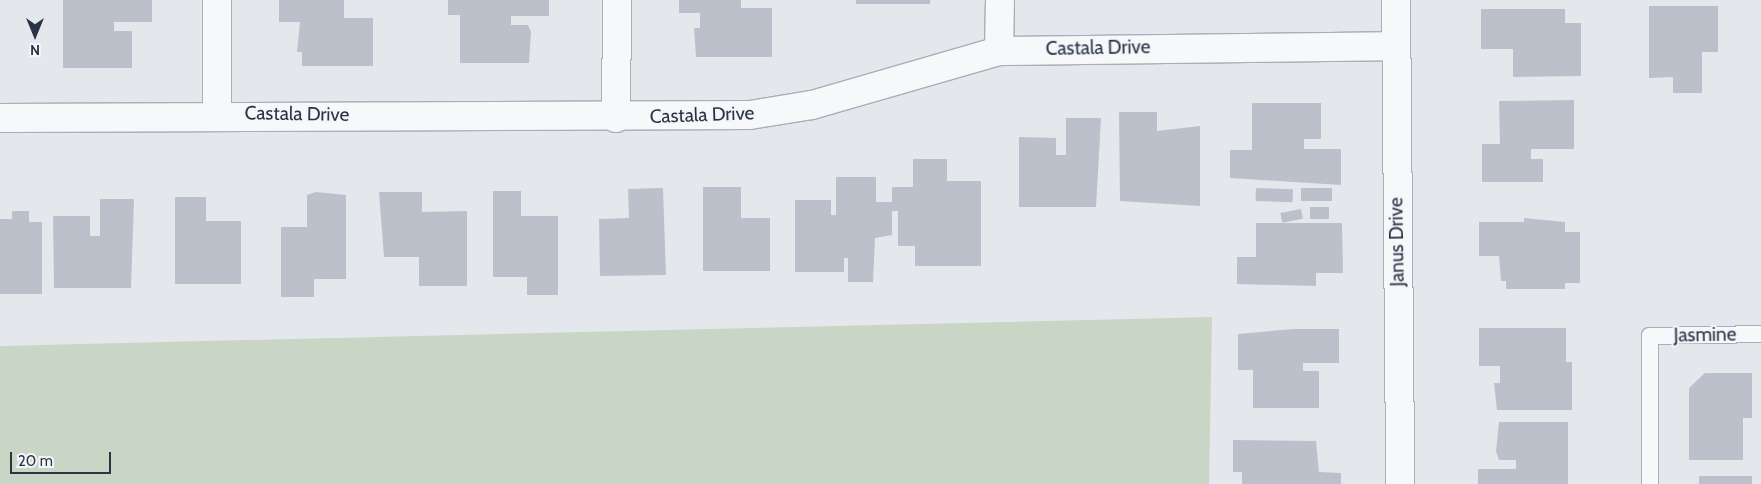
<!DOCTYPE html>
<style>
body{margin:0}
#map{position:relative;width:1761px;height:484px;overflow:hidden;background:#e4e7ec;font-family:Cabin,sans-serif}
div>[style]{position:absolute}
.green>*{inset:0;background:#c9d6c5}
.building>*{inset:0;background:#bbc0ca;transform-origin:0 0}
.roads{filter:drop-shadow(1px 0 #a9aeb7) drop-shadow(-1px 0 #a9aeb7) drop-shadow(0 1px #a9aeb7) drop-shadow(0 -1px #a9aeb7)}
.service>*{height:16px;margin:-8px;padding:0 8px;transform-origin:8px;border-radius:8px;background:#f7f8fa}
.minor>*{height:28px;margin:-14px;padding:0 14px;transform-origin:14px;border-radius:14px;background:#f7f8fa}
span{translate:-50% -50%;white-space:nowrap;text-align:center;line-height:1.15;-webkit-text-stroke:4px #f4f6f9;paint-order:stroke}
.street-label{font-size:19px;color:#2b3445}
.north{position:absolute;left:10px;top:10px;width:50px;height:50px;-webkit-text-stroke:4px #f4f6f9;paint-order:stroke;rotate:180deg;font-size:14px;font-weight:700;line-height:20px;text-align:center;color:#2b3445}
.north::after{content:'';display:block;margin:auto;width:18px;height:22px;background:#2b3445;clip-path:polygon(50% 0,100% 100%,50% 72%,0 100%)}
.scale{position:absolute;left:10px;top:452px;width:101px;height:22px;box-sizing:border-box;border:2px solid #2b3445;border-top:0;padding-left:6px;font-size:15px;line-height:18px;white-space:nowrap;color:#2b3445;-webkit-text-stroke:4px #f4f6f9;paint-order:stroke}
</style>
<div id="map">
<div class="green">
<div style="clip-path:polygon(1212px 317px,1209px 484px,0 484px,0 346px)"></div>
</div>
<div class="building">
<div style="clip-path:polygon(63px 0,152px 0,152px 22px,114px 22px,114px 31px,132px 31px,132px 68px,63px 68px)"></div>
<div style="clip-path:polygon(279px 0,344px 0,344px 18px,373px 18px,373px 66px,302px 66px,302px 52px,297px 52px,300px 22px,279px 22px)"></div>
<div style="clip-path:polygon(448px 0,549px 0,549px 16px,511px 16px,511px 25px,528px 25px,531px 32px,529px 63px,460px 63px,460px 15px,448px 15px)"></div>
<div style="clip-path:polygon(679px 0,741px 0,741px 8px,772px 8px,772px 57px,696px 57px,694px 28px,700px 28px,700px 13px,679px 13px)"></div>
<div style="left:856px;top:0;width:74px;height:4px"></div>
<div style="clip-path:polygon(1649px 6px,1718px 6px,1718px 52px,1702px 52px,1702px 93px,1673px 93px,1673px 77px,1649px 78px)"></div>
<div style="clip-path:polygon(1481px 9px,1565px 9px,1565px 23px,1581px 23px,1581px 76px,1513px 77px,1513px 49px,1481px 49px)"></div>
<div style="clip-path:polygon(1574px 100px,1574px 149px,1531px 149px,1531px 159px,1543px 159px,1543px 182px,1482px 182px,1482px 144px,1500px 144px,1499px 101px)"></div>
<div style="clip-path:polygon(1252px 103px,1321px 103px,1321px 139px,1304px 139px,1304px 149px,1341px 149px,1341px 185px,1230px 178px,1230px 150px,1252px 150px)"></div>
<div style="clip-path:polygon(1119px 112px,1157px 112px,1157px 131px,1200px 126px,1200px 206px,1120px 201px)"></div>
<div style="clip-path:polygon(1066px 118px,1101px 118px,1096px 207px,1019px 207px,1019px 137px,1056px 138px,1056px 155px,1066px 155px)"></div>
<div style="clip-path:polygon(913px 159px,947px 159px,947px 181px,981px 181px,981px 266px,915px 266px,915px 246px,898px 246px,898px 211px,892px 211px,892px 235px,875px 238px,873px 282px,848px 282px,848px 258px,844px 258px,844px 272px,795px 272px,795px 200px,831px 200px,831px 215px,836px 215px,836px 177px,876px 177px,876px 202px,892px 202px,892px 187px,913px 187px)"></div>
<div style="clip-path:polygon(703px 187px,741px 187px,741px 218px,770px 218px,770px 271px,703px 271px)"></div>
<div style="clip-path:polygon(663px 188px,666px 275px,600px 276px,599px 219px,629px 218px,628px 189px)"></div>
<div style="left:1256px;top:188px;width:37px;height:13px;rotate:2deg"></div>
<div style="left:1332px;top:188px;width:13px;height:31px;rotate:90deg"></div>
<div style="clip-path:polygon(493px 191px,521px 191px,521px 216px,558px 216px,558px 295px,527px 295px,527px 277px,493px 277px)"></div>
<div style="clip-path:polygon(316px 192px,346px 195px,346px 279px,314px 279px,314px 297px,281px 297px,281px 227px,307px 227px,307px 195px)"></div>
<div style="clip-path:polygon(379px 192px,422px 192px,422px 212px,467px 211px,467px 286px,419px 286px,419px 257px,384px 257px)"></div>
<div style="clip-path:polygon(175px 197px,206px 197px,206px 221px,241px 221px,241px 284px,175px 284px)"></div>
<div style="clip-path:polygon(100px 199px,134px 199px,131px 288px,54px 288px,53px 216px,90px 216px,90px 236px,100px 236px)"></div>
<div style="left:1310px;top:207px;width:19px;height:12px"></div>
<div style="left:1301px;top:209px;width:10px;height:21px;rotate:79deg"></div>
<div style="clip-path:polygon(12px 211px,29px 211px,29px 222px,42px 222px,42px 294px,0 294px,0 219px,12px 219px)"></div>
<div style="clip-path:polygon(1524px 218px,1565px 222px,1565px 232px,1580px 232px,1580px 283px,1565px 283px,1565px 289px,1506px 289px,1506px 281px,1501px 281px,1499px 256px,1479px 256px,1479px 222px,1524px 222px)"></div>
<div style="clip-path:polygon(1256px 223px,1342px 223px,1343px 273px,1316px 273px,1316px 286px,1237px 284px,1237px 257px,1256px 257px)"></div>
<div style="clip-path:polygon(1479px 328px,1566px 328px,1566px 362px,1572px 362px,1572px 410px,1497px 410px,1494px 383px,1500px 383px,1500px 366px,1479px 366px)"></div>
<div style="clip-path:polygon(1293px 329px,1339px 329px,1339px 363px,1303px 363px,1303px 371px,1319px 371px,1319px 408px,1253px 408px,1253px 370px,1238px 370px,1238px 334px)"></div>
<div style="clip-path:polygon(1705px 373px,1752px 373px,1752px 418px,1743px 418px,1743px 460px,1689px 460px,1689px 388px)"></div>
<div style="clip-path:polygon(1499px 422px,1568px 422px,1568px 484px,1478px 484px,1478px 469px,1516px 469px,1516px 460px,1499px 460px,1496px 451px)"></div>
<div style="clip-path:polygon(1233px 440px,1316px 441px,1319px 472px,1341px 473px,1341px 484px,1242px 484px,1242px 472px,1233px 472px)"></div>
<div style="left:1752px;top:476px;width:8px;height:53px;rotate:90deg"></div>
</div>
<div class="roads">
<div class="service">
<div style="left:1650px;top:484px;width:148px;rotate:-90deg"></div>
<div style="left:1650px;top:336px;width:111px;rotate:-1deg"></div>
</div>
<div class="minor">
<div style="left:217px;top:0;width:113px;rotate:90deg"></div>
<div style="left:1396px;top:0;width:484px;rotate:89.5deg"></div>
<div style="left:999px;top:51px;width:51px;rotate:-88.9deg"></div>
<div style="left:0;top:118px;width:750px;rotate:-0.23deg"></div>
<div style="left:750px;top:115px;width:63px;rotate:-9.2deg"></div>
<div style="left:812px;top:105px;width:195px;rotate:-16.1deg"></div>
<div style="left:999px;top:51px;width:396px;rotate:-0.7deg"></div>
<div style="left:616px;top:118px;width:118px;rotate:-89.5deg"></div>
</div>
</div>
<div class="street-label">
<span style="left:1098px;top:48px;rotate:-1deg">Castala Drive</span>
<span style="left:297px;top:114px;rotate:1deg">Castala Drive</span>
<span style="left:702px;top:115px;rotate:-2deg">Castala Drive</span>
<span style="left:1397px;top:242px;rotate:-91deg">Janus Drive</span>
<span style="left:1705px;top:335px;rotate:-1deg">Jasmine</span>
</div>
<div class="north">N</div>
<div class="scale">20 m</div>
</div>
